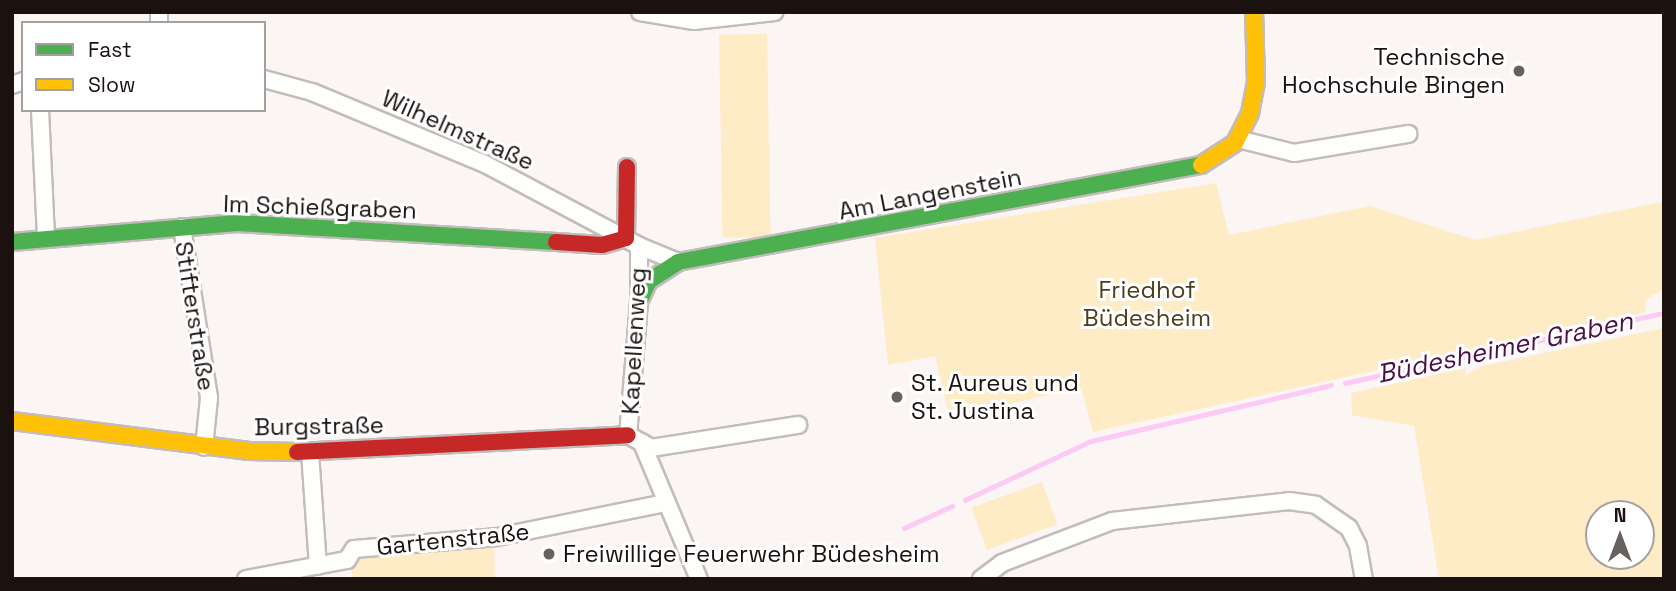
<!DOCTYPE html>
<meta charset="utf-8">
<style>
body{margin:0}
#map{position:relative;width:1676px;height:591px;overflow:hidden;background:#fbf5f4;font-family:"Space Grotesk",sans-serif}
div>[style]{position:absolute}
.green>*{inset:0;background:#fdecc6;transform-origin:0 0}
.stream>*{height:4.5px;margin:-2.25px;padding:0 2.25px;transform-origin:2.25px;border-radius:2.25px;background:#fccaf5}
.roads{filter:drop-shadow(2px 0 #c3bcba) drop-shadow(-2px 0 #c3bcba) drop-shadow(0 2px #c3bcba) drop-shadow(0 -2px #c3bcba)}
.street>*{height:16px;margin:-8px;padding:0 8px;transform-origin:8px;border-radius:8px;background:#fefefd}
.fast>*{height:16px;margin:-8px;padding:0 8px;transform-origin:8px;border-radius:8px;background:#4caf50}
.slow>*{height:16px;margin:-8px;padding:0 8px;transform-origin:8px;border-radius:8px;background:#ffc107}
.jam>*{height:16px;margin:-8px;padding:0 8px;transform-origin:8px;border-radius:8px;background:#c62828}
.dots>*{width:19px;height:19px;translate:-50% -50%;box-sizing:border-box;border:4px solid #fff;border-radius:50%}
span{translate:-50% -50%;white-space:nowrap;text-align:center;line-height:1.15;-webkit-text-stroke:6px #fff;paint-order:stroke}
.poi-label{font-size:24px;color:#1b1210}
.right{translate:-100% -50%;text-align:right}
.left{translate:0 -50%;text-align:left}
.street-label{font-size:24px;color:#1b1210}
.park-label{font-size:24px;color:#4c3e18}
.water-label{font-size:26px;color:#4b0e48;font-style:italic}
.frame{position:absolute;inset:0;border:14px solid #1b1210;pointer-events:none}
.legend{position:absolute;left:21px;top:21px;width:245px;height:91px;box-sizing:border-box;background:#fff;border:2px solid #a4a09f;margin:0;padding:9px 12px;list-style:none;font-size:21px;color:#1b1210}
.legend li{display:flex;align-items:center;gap:14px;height:35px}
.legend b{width:35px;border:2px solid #a4a09f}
.north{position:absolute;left:1585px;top:500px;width:70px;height:70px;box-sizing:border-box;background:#fff;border:2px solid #a4a09f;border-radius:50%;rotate:0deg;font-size:19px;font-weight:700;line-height:28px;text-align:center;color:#1b1210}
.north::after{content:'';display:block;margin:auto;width:24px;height:32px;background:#696160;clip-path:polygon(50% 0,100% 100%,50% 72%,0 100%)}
</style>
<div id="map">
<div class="green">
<div style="left:767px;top:34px;width:203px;height:48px;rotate:89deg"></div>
<div style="clip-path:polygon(1216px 183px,1229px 235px,1370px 206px,1475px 240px,1662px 202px,1664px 288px,1645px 301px,1646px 312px,1093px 432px,1081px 387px,950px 418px,935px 356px,888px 365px,875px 238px)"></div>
<div style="clip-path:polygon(evenodd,1664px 328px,1664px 579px,1439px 579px,1414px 426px,1352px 415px,1351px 393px,1466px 368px,1465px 376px,1482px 366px,1664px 328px,1599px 514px,1641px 514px,1641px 556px,1599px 556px,1599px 514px)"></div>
<div style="left:1042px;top:482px;width:45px;height:75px;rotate:70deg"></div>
<div style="clip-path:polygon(494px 542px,495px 579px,353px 579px,351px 567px,358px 551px)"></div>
</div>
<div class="stream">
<div style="left:1345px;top:383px;width:327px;rotate:-12.4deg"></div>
<div style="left:965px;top:500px;width:139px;rotate:-25.1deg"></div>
<div style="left:1091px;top:441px;width:246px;rotate:-13.1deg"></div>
<div style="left:904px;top:528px;width:53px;rotate:-24.6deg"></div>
</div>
<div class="roads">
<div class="street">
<div style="left:159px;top:12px;width:11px;rotate:90deg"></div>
<div style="left:640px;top:12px;width:55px;rotate:9.5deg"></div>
<div style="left:694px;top:21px;width:81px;rotate:-6.4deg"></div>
<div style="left:264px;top:79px;width:50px;rotate:15.2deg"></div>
<div style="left:312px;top:92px;width:187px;rotate:22.6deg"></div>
<div style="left:485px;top:164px;width:174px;rotate:28deg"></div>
<div style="left:639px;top:246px;width:42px;rotate:22.3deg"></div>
<div style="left:12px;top:85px;width:12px;rotate:-20deg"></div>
<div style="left:40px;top:110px;width:129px;rotate:87.3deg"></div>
<div style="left:1238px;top:139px;width:58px;rotate:14deg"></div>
<div style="left:1294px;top:153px;width:116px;rotate:-9.5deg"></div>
<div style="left:182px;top:227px;width:173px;rotate:81deg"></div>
<div style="left:209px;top:398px;width:49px;rotate:95.8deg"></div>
<div style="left:639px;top:246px;width:56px;rotate:90deg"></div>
<div style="left:639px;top:302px;width:133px;rotate:94.7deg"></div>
<div style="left:628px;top:435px;width:26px;rotate:29deg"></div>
<div style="left:651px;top:448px;width:149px;rotate:-8.9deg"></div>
<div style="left:642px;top:443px;width:147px;rotate:67.3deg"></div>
<div style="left:310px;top:452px;width:114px;rotate:86deg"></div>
<div style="left:246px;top:579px;width:103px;rotate:-10.7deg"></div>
<div style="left:347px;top:560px;width:13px;rotate:-58deg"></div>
<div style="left:354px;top:549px;width:144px;rotate:-4.8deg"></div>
<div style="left:497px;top:537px;width:171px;rotate:-11.4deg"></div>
<div style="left:981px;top:579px;width:26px;rotate:-37deg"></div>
<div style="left:1002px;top:563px;width:118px;rotate:-20.9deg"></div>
<div style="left:1112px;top:521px;width:178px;rotate:-6.4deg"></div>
<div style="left:1289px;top:501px;width:27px;rotate:8deg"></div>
<div style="left:1316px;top:505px;width:40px;rotate:34.9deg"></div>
<div style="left:1349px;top:528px;width:20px;rotate:63deg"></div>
<div style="left:1358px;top:546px;width:34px;rotate:80deg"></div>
</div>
<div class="fast">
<div style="left:12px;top:242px;width:226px;rotate:-4.8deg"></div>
<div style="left:237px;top:223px;width:320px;rotate:3.4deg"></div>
<div style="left:639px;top:302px;width:23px;rotate:-65deg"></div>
<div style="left:649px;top:281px;width:35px;rotate:-33deg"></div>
<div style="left:678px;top:262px;width:532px;rotate:-10.51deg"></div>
</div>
<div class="slow">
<div style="left:1201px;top:165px;width:40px;rotate:-32.9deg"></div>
<div style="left:1235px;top:143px;width:34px;rotate:-63deg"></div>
<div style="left:1250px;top:113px;width:32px;rotate:-79deg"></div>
<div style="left:1256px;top:82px;width:70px;rotate:-91.6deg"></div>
<div style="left:12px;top:421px;width:239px;rotate:7.2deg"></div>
<div style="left:249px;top:451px;width:48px;rotate:1.2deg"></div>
</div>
<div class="jam">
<div style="left:556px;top:242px;width:46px;rotate:3.7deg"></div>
<div style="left:602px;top:245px;width:25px;rotate:-16deg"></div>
<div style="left:626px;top:238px;width:71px;rotate:-89.2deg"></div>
<div style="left:297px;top:452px;width:331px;rotate:-2.9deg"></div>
</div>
</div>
<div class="dots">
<div style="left:1519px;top:71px;background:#696160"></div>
<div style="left:897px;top:397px;background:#696160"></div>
<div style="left:549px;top:554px;background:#696160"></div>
</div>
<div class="poi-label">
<span class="right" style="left:1505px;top:71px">Technische<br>Hochschule Bingen</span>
<span class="left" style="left:911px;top:397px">St. Aureus und<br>St. Justina</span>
<span class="left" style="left:563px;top:554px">Freiwillige Feuerwehr Büdesheim</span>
</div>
<div class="street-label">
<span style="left:458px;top:130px;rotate:24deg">Wilhelmstraße</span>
<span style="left:930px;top:194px;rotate:-11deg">Am Langenstein</span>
<span style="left:320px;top:207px;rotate:2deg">Im Schießgraben</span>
<span style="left:195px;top:316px;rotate:81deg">Stifterstraße</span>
<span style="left:634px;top:341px;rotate:-87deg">Kapellenweg</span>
<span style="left:319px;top:426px;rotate:-1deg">Burgstraße</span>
<span style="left:453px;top:539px;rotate:-6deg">Gartenstraße</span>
</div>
<div class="park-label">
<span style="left:1147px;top:304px">Friedhof<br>Büdesheim</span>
</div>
<div class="water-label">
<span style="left:1505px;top:348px;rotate:-12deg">Büdesheimer Graben</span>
</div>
<div class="frame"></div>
<ul class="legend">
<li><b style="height:9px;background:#4caf50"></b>Fast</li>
<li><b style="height:9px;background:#ffc107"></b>Slow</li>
</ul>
<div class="north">N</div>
</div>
